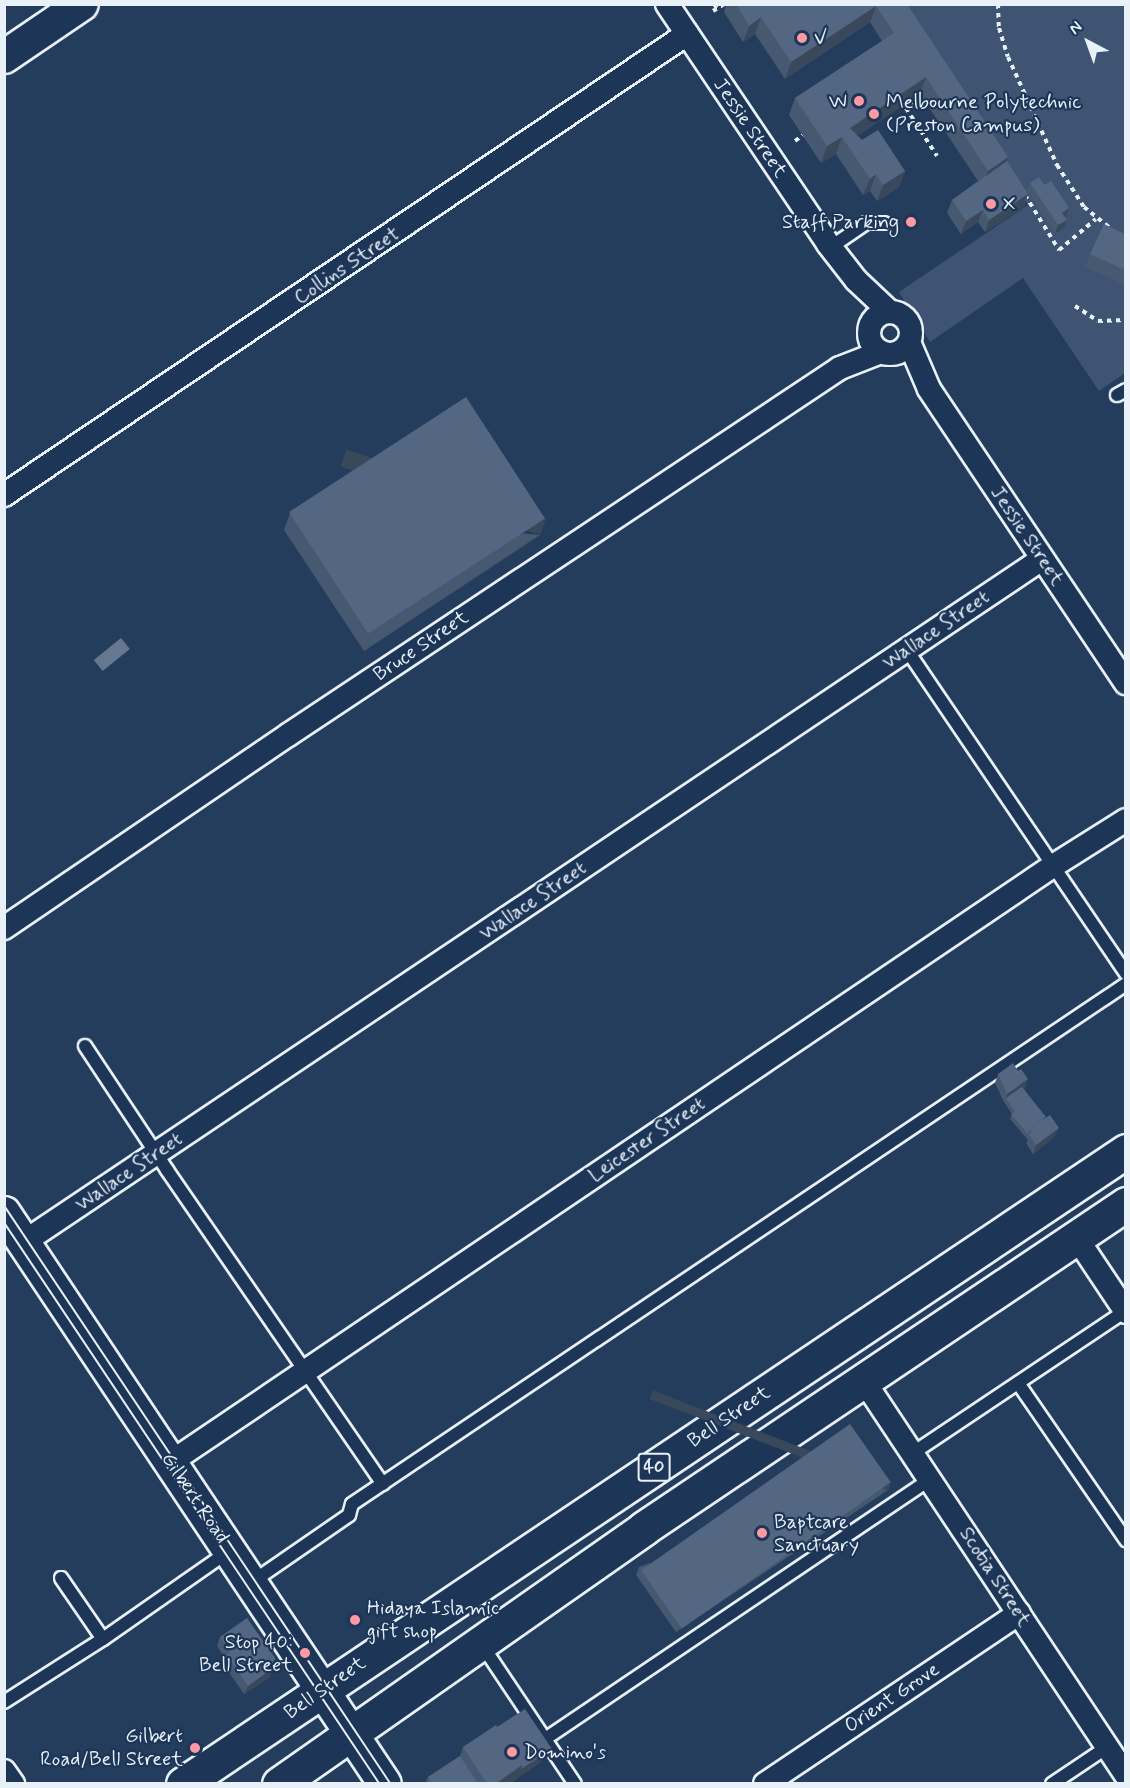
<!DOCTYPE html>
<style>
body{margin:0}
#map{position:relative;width:1130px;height:1788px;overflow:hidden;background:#253d5d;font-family:Mynerve,sans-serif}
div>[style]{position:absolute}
.green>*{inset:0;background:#3e5472}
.water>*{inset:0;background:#657890;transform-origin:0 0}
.path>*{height:4px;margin-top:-2px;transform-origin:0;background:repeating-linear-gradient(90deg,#e8f1f8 0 4.5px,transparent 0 9px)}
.roads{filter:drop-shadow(2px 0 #e8f1f8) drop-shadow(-2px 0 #e8f1f8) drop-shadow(0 2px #e8f1f8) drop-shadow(0 -2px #e8f1f8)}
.lane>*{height:12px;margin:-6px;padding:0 6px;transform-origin:6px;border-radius:6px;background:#1d3557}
.street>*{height:22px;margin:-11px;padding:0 11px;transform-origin:11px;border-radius:11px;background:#1d3557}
.street>.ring{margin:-11px;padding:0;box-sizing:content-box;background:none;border:22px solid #1d3557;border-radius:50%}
.secondary>*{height:32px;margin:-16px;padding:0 16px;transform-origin:16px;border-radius:16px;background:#1d3557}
.highway>*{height:33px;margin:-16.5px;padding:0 16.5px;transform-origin:16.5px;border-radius:16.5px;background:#1d3557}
.tram>*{height:1.5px;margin:-0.75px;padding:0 0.75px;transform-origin:0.75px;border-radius:0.75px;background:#e8f1f8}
.wall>*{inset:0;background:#475970}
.shaded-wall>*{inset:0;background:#3a485b;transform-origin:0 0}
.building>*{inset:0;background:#536782;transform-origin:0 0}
.dots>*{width:16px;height:16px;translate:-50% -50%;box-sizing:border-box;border:3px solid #1d3557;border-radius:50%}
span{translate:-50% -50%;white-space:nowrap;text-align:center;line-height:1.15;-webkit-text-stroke:4.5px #1d3557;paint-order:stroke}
.shield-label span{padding:2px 4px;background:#1d3557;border:2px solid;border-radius:4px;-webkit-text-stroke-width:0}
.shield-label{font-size:18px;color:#e8f1f8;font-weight:700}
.poi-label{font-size:20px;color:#e8f1f8}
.left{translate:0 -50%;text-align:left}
.right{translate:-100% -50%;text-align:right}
.street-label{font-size:20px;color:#e8f1f8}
.frame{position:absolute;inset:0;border:6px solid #e8f1f8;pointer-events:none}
.north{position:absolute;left:1058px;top:12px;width:60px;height:60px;-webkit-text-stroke:4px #1d3557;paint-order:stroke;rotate:319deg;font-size:16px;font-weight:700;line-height:24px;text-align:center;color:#e8f1f8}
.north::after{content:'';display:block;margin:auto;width:21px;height:27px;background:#e8f1f8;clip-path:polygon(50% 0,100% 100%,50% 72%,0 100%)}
</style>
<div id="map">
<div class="green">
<div style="clip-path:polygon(894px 5px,1125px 5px,1125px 373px,1099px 391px,1023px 278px,930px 342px,899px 292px,1028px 205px)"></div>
</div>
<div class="water">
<div style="left:121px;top:638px;width:14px;height:35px;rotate:51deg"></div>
</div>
<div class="path">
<div style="left:717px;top:4px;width:8px;rotate:120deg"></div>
<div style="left:713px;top:11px;width:13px;rotate:-32deg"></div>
<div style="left:998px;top:4px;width:24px;rotate:88deg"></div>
<div style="left:999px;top:28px;width:30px;rotate:73deg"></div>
<div style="left:1008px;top:57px;width:119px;rotate:65.6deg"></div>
<div style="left:1057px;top:165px;width:50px;rotate:57.3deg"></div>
<div style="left:1084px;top:207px;width:32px;rotate:39deg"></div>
<div style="left:922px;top:97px;width:19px;rotate:145deg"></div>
<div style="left:906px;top:108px;width:57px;rotate:57.1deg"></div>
<div style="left:795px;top:141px;width:10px;rotate:-37deg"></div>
<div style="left:1025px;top:195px;width:65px;rotate:58.3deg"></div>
<div style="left:1059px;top:250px;width:48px;rotate:-40deg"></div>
<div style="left:1075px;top:306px;width:27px;rotate:33deg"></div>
<div style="left:1098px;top:321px;width:28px;rotate:-2deg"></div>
</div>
<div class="roads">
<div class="lane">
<div style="left:831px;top:247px;width:42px;rotate:-34.4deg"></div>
<div style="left:866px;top:223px;width:18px"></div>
<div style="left:1117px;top:395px;width:10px;rotate:-29deg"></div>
<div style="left:907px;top:650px;width:391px;rotate:55.9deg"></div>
<div style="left:85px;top:1046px;width:149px;rotate:56.5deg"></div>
<div style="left:167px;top:1170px;width:381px;rotate:55.5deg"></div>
<div style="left:1018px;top:1383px;width:191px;rotate:55.5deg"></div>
<div style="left:913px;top:1453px;width:255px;rotate:-33.8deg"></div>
<div style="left:61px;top:1578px;width:74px;rotate:55.5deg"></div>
<div style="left:252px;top:1582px;width:118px;rotate:-34.6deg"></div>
<div style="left:349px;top:1515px;width:11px;rotate:-75deg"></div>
<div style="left:352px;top:1504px;width:932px;rotate:-33.89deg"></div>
<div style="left:482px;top:1645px;width:167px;rotate:56.2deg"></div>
<div style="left:4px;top:1702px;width:117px;rotate:-32.5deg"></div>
<div style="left:103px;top:1639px;width:154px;rotate:-34.9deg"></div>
<div style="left:545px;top:1739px;width:465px;rotate:-34deg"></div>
<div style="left:1052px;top:1784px;width:66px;rotate:-33.9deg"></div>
</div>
<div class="street">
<div style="left:667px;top:4px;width:289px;rotate:56.1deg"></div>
<div style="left:828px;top:244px;width:46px;rotate:52.1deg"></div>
<div style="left:856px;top:280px;width:47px;rotate:43.3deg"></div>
<div class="ring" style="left:869px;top:312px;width:20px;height:20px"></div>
<div style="left:909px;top:342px;width:51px;rotate:66.9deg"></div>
<div style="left:929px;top:389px;width:354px;rotate:56.2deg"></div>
<div style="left:4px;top:495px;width:824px;rotate:-34.02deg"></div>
<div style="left:4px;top:928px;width:343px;rotate:-34.2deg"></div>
<div style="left:288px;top:735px;width:663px;rotate:-33.62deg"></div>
<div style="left:840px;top:368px;width:44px;rotate:-21.3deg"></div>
<div style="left:1076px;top:1237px;width:90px;rotate:56.3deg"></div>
<div style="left:24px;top:1242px;width:1226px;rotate:-33.86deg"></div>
<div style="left:864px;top:1381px;width:473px;rotate:56.4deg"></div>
<div style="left:171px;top:1462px;width:1064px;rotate:-34.05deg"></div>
<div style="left:1053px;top:866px;width:86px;rotate:-32.2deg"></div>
<div style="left:4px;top:1771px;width:16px;rotate:55deg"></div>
<div style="left:765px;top:1784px;width:306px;rotate:-33.9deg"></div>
</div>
<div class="secondary">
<div style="left:4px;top:57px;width:94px;rotate:-34.2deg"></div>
<div style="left:4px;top:1213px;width:686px;rotate:56.29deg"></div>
</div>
<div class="highway">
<div style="left:183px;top:1784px;width:1136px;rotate:-33.87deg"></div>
<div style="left:279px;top:1784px;width:446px;rotate:-35deg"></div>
<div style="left:644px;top:1528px;width:581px;rotate:-33.91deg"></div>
</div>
</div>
<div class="tram">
<div style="left:4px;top:1205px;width:696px;rotate:56.24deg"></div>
<div style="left:4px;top:1222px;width:676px;rotate:56.22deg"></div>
</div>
<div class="wall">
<div style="clip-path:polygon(727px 4px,907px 4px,1008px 157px,1007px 161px,1028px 194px,1024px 207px,985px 232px,978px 222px,961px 234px,947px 213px,952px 200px,978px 181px,920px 94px,857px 136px,862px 140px,905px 171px,899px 187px,877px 201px,870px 191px,863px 195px,836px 154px,821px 163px,789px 115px,795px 98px,882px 41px,870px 22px,785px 79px,755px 34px,743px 42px,724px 12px)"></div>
<div style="clip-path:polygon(1030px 183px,1044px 185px,1069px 208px,1065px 217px,1067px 220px,1064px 228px,1055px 234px,1027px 191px)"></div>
<div style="clip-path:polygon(1125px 234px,1125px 285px,1085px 267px,1090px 254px)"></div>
<div style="clip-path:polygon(290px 513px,540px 535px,364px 651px,284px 530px)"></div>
<div style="clip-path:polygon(998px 1074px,1025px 1088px,1024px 1089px,1055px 1136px,1033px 1154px,1026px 1143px,1028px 1140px,1010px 1119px,1012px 1114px,1004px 1102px,995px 1083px)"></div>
<div style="clip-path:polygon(891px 1482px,888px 1490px,676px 1632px,636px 1575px,639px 1567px)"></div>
<div style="clip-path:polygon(220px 1637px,270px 1677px,244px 1694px,223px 1664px,225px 1658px,217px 1646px)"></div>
<div style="clip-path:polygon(497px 1727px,552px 1749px,548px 1757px,509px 1784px,428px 1784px,426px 1781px,428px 1777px,460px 1756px,463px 1747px)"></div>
</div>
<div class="shaded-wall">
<div style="clip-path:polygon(876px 6px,870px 22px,785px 79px,791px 62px)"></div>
<div style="clip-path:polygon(761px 17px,755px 34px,743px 42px,749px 26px)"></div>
<div style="clip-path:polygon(926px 77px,920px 94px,846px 143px,850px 128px)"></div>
<div style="clip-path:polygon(842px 137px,836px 154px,821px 163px,827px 146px)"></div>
<div style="clip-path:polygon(1008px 157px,1002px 174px,982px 187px,988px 171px)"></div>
<div style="clip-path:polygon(905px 171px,899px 187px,877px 201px,883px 185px)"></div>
<div style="clip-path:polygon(876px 174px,870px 191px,863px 195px,870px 179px)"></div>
<div style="clip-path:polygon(1028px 194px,1024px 207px,985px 232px,989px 220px)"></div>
<div style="clip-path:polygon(1069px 208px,1066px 217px,1059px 221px,1062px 213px)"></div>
<div style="clip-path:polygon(983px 210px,978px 222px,961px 234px,966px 221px)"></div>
<div style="clip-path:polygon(1067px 220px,1064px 228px,1055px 234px,1058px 225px)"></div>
<div style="left:546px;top:518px;width:18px;height:211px;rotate:109deg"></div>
<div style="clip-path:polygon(1028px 1079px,1025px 1088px,1007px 1100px,1006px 1098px,1007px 1094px)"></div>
<div style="clip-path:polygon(1059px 1128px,1055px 1136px,1033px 1154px,1036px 1145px)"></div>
<div style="left:891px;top:1482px;width:9px;height:255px;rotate:111deg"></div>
<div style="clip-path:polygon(273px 1668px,270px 1677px,244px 1694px,248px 1686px)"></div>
<div style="clip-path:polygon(552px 1749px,548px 1757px,509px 1784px,495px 1784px,522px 1765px)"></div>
</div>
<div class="building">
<div style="clip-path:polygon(736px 4px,907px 4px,1008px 157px,988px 171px,926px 77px,850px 128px,862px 140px,878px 130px,905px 171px,883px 185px,876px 174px,870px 179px,842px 137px,827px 146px,795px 98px,894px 33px,876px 6px,791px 62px,761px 17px,749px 26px)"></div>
<div style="clip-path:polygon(1007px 161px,1028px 194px,989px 220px,983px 210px,966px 221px,952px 200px)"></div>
<div style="clip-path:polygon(1039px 177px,1044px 185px,1051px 181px,1069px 208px,1062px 213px,1067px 220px,1058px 225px,1030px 183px)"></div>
<div style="clip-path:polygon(1104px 224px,1125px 234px,1125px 270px,1090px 254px)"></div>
<div style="left:466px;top:397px;width:145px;height:211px;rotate:57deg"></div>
<div style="clip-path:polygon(1013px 1063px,1018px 1071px,1021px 1069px,1028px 1079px,1007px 1094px,998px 1074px)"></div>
<div style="clip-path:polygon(1022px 1087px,1046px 1117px,1029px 1129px,1028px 1134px,1011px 1114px,1015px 1112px,1006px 1098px)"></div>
<div style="clip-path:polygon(1050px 1115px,1059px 1128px,1036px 1145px,1029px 1135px,1032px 1133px,1029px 1129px)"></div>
<div style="left:850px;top:1424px;width:71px;height:255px;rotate:55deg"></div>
<div style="clip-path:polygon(247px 1618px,275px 1658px,273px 1668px,248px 1686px,226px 1655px,230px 1652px,220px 1637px)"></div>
<div style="clip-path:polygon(525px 1709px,552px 1749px,521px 1769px,522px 1765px,497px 1727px)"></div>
<div style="clip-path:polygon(496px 1725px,522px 1765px,495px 1784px,487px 1784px,463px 1747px)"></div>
<div style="clip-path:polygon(460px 1756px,478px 1784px,432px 1784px,428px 1777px)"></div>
</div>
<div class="dots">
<div style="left:802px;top:38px;background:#ff9aa2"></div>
<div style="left:859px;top:101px;background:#ff9aa2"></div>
<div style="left:874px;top:114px;background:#ff9aa2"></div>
<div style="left:991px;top:204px;background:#ff9aa2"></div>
<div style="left:911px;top:222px;background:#ff9aa2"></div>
<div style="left:762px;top:1533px;background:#ff9aa2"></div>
<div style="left:355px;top:1620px;background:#ff9aa2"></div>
<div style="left:305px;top:1653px;background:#ff9aa2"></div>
<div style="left:195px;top:1748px;background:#ff9aa2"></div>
<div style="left:512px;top:1752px;background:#ff9aa2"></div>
</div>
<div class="shield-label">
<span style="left:654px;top:1467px">40</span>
</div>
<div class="poi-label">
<span class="left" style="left:814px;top:38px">V</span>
<span class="right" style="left:847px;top:101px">W</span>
<span class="left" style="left:886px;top:114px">Melbourne Polytechnic<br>(Preston Campus)</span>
<span class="left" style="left:1003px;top:204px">X</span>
<span class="right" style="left:899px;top:222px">Staff Parking</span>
<span class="left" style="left:774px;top:1534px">Baptcare<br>Sanctuary</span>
<span class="left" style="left:367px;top:1620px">Hidaya Islamic<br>gift shop</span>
<span class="right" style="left:293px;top:1654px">Stop 40:<br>Bell Street</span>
<span class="right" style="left:183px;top:1748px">Gilbert<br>Road/Bell Street</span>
<span class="left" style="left:524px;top:1752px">Domino's</span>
</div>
<div class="street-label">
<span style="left:750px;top:128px;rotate:56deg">Jessie Street</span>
<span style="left:347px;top:266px;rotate:-34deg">Collins Street</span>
<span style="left:1027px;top:536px;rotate:56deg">Jessie Street</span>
<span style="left:936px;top:630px;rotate:-34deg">Wallace Street</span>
<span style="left:421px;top:646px;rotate:-34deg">Bruce Street</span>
<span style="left:533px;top:901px;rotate:-34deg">Wallace Street</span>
<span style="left:647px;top:1140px;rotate:-34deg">Leicester Street</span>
<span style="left:129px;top:1172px;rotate:-34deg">Wallace Street</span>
<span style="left:729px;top:1417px;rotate:-34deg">Bell Street</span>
<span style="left:195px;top:1498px;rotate:56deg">Gilbert Road</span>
<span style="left:995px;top:1577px;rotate:57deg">Scotia Street</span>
<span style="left:325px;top:1688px;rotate:-35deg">Bell Street</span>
<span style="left:892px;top:1698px;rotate:-34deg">Orient Grove</span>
</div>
<div class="frame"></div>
<div class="north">N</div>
</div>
